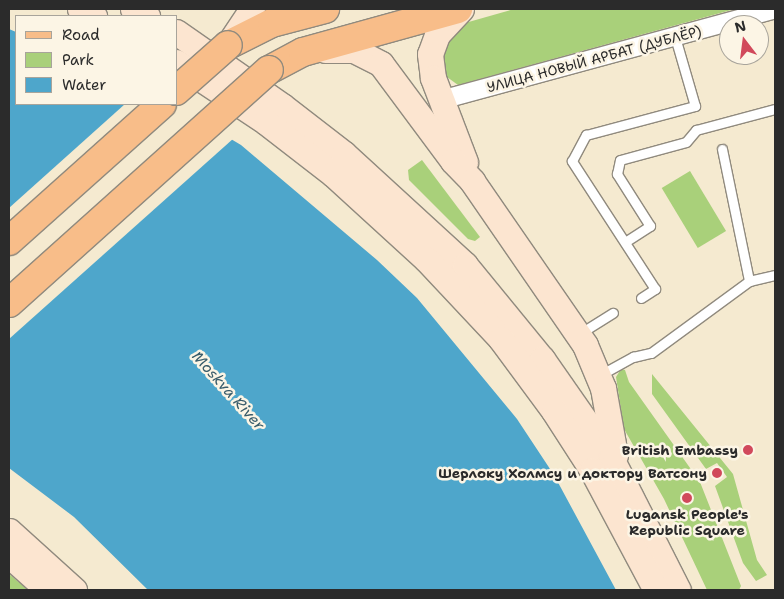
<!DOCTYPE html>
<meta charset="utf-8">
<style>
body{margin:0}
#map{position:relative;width:784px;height:599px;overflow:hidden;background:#f5ead0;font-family:"Shantell Sans",sans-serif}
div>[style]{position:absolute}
.green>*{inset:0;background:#a9d07a;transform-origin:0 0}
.water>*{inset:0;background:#4ea6cb}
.pier>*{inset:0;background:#f5ead0}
.roads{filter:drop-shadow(1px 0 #908a7e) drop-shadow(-1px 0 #908a7e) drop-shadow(0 1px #908a7e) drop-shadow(0 -1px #908a7e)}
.service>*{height:9px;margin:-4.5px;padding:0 4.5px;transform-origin:4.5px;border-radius:4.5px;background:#fff}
.minor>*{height:18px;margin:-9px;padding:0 9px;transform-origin:9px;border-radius:9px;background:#fff}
.secondary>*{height:25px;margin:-12.5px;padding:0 12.5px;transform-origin:12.5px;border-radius:12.5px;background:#fce5d0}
.primary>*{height:28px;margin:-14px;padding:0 14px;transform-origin:14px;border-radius:14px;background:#f8bd89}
.bridges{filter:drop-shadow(1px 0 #908a7e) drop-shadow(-1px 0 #908a7e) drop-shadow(0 1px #908a7e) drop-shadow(0 -1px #908a7e)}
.primary-bridge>*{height:28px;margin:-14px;padding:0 14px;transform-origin:14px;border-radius:14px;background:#f8bd89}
.dots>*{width:14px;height:14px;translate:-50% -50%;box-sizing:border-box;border:2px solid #fcf5e5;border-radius:50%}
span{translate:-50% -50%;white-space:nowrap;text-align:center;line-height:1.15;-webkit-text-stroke:5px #fcf5e5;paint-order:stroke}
.street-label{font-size:14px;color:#2b2b2b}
.poi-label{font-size:14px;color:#2b2b2b;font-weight:700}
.right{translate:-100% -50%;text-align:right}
.water-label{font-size:15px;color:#395c6b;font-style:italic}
.frame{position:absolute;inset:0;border:10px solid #2b2b2b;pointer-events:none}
.legend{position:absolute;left:15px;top:15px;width:162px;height:90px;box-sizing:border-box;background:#fcf5e5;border:1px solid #a8a49b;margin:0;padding:6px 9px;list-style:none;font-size:15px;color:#2b2b2b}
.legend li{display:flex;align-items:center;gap:10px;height:25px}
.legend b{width:25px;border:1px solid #a8a49b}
.north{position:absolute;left:719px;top:15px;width:50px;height:50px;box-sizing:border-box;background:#fcf5e5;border:1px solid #a8a49b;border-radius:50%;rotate:345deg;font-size:14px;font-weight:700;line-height:20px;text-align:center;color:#2b2b2b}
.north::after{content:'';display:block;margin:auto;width:18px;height:22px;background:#d1495b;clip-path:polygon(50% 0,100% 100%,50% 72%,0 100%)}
</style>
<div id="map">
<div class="green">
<div style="clip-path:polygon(514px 9px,735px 9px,458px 85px,447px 77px,441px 69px,440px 43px,458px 25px)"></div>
<div style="clip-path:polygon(422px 160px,480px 237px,475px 241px,468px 239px,409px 180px,408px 170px)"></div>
<div style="left:690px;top:171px;width:70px;height:33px;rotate:59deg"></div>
<div style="clip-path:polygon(621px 369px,625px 370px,629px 382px,700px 482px,741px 586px,739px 590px,707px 590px,664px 499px,624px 429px,616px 377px)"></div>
<div style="clip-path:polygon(652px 374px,733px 474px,757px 560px,767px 575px,756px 581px,743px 563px,715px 486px,727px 477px,717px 463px,706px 469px,652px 394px)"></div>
<div style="clip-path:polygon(9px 574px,28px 590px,9px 590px)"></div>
</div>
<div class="water">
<div style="clip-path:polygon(9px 29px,16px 32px,16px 104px,172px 104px,241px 145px,377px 260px,417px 298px,517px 419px,554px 475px,616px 590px,148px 590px,74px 517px,9px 468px)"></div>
</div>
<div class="pier">
<div style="clip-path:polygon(125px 104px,176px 104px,234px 138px,9px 339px,9px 208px)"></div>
</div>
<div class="roads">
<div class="service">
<div style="left:722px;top:149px;width:135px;rotate:78.4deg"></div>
<div style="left:625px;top:242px;width:30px;rotate:-33deg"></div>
<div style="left:650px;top:226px;width:62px;rotate:-122.4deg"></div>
<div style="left:617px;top:174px;width:14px;rotate:-78deg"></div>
<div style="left:620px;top:160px;width:68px;rotate:-15.3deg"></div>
<div style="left:686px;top:142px;width:16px;rotate:-50deg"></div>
<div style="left:696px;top:130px;width:82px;rotate:-14.9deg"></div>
<div style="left:641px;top:298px;width:17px;rotate:-33deg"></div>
<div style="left:655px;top:289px;width:153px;rotate:-123deg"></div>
<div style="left:572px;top:161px;width:30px;rotate:-62deg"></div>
<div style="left:586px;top:135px;width:113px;rotate:-14.9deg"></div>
<div style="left:695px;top:106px;width:72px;rotate:-106.2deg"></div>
<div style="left:579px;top:334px;width:40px;rotate:-32deg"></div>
<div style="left:600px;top:375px;width:38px;rotate:-29deg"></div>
<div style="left:633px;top:357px;width:18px;rotate:-13deg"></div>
<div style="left:651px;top:353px;width:122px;rotate:-36.3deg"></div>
<div style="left:749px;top:281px;width:27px;rotate:-13deg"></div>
</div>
<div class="minor">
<div style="left:441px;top:100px;width:346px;rotate:-15.2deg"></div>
</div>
<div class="secondary">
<div style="left:80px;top:9px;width:16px;rotate:27deg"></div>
<div style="left:133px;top:9px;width:16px;rotate:27deg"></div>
<div style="left:461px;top:9px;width:35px;rotate:133deg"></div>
<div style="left:437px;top:35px;width:20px;rotate:110deg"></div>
<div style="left:430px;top:54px;width:24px;rotate:83deg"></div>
<div style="left:433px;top:78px;width:90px;rotate:69.1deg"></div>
<div style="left:176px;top:32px;width:129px;rotate:34.9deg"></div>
<div style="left:282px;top:106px;width:78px;rotate:37.7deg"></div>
<div style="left:344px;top:154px;width:164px;rotate:42.5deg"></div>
<div style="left:465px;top:265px;width:122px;rotate:50.7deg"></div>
<div style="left:542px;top:359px;width:121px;rotate:55.1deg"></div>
<div style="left:611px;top:458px;width:148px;rotate:63.1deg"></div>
<div style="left:228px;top:45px;width:43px;rotate:-56.3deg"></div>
<div style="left:325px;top:50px;width:29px"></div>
<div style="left:354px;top:50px;width:30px;rotate:27deg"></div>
<div style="left:381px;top:64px;width:121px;rotate:53.4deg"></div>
<div style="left:453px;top:161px;width:28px;rotate:46deg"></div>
<div style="left:472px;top:181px;width:199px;rotate:55.4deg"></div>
<div style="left:585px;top:345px;width:47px;rotate:67.3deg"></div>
<div style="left:603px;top:388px;width:68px;rotate:79.8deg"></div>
<div style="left:176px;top:62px;width:108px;rotate:33.7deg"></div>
<div style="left:266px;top:122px;width:85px;rotate:37.8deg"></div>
<div style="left:333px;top:174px;width:126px;rotate:42.4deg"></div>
<div style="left:426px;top:259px;width:110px;rotate:46.8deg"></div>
<div style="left:501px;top:339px;width:89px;rotate:53.6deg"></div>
<div style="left:554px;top:411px;width:70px;rotate:57.2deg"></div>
<div style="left:592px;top:470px;width:136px;rotate:61.9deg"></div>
<div style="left:9px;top:531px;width:88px;rotate:42.2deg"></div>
<div style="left:9px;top:555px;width:52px;rotate:41.9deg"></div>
</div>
<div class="primary">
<div style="left:228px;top:45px;width:49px;rotate:-26.6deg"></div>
<div style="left:272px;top:23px;width:55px;rotate:-14.8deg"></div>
<div style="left:269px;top:70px;width:38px;rotate:-28deg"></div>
<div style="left:303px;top:52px;width:161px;rotate:-15.5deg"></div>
<div style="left:9px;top:241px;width:205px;rotate:-41.8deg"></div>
</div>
</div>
<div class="bridges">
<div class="primary-bridge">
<div style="left:176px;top:91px;width:69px;rotate:-41.5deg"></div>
<div style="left:9px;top:303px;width:349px;rotate:-41.9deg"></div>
</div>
</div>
<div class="dots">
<div style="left:748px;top:450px;background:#d1495b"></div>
<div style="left:717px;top:473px;background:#d1495b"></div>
<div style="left:687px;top:498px;background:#d1495b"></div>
</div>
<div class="street-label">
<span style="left:594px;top:59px;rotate:-15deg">УЛИЦА НОВЫЙ АРБАТ (ДУБЛЁР)</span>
</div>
<div class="poi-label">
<span class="right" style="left:738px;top:450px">British Embassy</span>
<span class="right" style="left:707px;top:473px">Шерлоку Холмсу и доктору Ватсону</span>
<span style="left:687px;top:522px">Lugansk People's<br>Republic Square</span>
</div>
<div class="water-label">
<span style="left:228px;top:391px;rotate:48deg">Moskva River</span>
</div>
<div class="frame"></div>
<ul class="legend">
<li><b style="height:6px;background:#f8bd89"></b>Road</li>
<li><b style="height:14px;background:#a9d07a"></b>Park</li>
<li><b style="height:14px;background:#4ea6cb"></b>Water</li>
</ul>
<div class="north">N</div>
</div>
